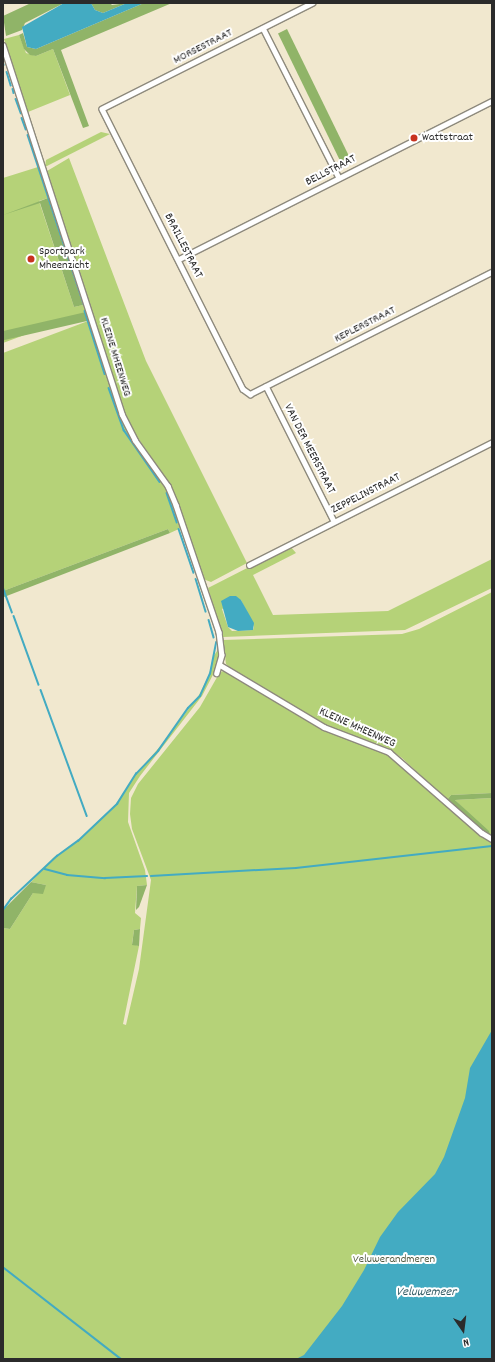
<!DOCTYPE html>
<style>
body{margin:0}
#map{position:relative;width:495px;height:1362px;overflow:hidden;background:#f1e8cf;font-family:Dekko,sans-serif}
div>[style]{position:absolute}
.green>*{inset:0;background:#b5d278}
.forest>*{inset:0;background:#90b468;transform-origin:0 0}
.water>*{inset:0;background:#43abc2}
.stream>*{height:1.5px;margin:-0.75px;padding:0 0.75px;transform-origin:0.75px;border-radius:0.75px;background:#43abc2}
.roads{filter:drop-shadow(1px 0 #8e8a7d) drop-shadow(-1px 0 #8e8a7d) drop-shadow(0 1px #8e8a7d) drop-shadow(0 -1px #8e8a7d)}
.street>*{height:4.5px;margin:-2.25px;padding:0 2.25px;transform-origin:2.25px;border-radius:2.25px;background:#fff}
.dots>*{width:11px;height:11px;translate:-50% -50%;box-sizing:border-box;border:2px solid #fff;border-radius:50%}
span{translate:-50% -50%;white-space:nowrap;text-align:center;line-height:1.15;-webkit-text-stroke:4px #fff;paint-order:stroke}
.street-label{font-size:12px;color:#2b2b2b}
.poi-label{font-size:12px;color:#2b2b2b}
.left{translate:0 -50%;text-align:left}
.park-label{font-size:12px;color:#545d42}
.water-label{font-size:13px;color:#355e67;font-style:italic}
.frame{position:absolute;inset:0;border:4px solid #2b2b2b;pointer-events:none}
.north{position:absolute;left:443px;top:1310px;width:40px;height:40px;-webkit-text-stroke:3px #fff;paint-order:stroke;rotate:166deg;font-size:11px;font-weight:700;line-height:16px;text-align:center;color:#2b2b2b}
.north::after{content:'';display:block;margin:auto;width:14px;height:18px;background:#2b2b2b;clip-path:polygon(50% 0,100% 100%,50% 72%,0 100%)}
</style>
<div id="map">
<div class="green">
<div style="clip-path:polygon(19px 35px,26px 53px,36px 56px,53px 49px,70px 95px,28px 112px,4px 39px)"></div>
<div style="clip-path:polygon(101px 132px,110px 134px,45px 167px,46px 160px)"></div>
<div style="clip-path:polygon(69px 158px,146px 361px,247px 563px,211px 582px,203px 579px,169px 483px,133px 431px,125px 414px,47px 171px)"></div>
<div style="clip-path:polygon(38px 167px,48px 198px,39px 201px,74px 307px,83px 305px,86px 312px,3px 343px,3px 178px)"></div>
<div style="clip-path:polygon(88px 321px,101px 349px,126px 428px,166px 487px,181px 528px,170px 533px,168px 529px,3px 591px,3px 353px)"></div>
<div style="clip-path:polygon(evenodd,290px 546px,296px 553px,253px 575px,273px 615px,388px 611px,492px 559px,492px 588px,405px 630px,223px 637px,208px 588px,290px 546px,241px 600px,254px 627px,253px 630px,232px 631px,228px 627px,222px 609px,241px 600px)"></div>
<div style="clip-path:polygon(492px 592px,492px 793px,451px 795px,447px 800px,402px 758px,388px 748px,325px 726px,239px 676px,226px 664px,223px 640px,402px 634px,419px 629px)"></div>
<div style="clip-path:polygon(219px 648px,218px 665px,202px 696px,140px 776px,129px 793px,128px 822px,145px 870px,147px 885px,137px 886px,135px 913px,141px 918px,140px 929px,134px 930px,132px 944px,139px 946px,123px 1024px,126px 1025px,139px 969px,151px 880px,132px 829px,130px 814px,131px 798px,138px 784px,200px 707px,220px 672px,224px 671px,245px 681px,315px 724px,393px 756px,492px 841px,492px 1359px,3px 1359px,3px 928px,10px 929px,33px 893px,46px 885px,31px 882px,53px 858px,81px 838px,116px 804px,136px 774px,163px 743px,199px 695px,209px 675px,213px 657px)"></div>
<div style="clip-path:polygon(492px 798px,492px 837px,455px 800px)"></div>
</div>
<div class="forest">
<div style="clip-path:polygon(31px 3px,64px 3px,25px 23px,22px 30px,6px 36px,3px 16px)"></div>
<div style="clip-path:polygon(91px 3px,110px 3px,112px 5px,127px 3px,103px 13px,95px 10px)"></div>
<div style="clip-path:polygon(144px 3px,172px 3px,61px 50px,89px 126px,83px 128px,53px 49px,36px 56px,30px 55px,24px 49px,19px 35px,23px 33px,27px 47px,36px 49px)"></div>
<div style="left:287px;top:29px;width:143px;height:10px;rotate:64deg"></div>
<div style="clip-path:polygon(48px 198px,83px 305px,74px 307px,40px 203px,3px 215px)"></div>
<div style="left:86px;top:312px;width:9px;height:89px;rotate:77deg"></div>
<div style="clip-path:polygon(168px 529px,170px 533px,4px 597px,3px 591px)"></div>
<div style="clip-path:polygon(492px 793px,492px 798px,455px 800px,489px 831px,490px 836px,447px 800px,451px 795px)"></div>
<div style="clip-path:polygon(31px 882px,46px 885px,43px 894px,33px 893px,10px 929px,3px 928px,3px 910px)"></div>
<div style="clip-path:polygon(147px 885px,139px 907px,136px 910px,137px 886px)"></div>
<div style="clip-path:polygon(140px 929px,139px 946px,132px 945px,134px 930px)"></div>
</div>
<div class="water">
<div style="clip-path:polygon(64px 3px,91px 3px,95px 10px,103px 13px,127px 3px,144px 3px,36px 49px,27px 47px,22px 27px)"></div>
<div style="clip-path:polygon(230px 596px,236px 596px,241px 600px,254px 623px,253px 630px,238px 631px,228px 627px,221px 601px)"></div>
<div style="clip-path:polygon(492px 1030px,492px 1359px,296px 1359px,304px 1355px,342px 1306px,364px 1270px,380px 1237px,398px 1212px,435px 1174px,444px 1157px,465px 1098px,470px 1068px)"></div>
</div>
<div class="stream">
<div style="left:3px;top:61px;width:4px;rotate:76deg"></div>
<div style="left:7px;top:72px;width:14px;rotate:73deg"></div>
<div style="left:13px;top:89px;width:4px;rotate:76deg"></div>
<div style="left:16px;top:99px;width:15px;rotate:70deg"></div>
<div style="left:22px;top:118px;width:12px;rotate:70deg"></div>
<div style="left:28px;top:135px;width:178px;rotate:71.7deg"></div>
<div style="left:85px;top:311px;width:66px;rotate:72.4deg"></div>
<div style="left:109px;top:388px;width:45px;rotate:70.3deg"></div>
<div style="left:124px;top:430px;width:63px;rotate:55.3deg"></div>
<div style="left:167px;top:493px;width:31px;rotate:71deg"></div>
<div style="left:179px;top:529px;width:46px;rotate:71.2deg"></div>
<div style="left:196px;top:579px;width:34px;rotate:73deg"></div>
<div style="left:3px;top:587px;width:27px;rotate:70deg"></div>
<div style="left:14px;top:616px;width:73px;rotate:70.1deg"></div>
<div style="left:209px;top:620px;width:18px;rotate:74deg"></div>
<div style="left:41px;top:690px;width:134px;rotate:69.9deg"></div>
<div style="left:45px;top:869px;width:23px;rotate:15deg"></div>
<div style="left:67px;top:875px;width:38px;rotate:5deg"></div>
<div style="left:105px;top:878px;width:42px;rotate:-2.7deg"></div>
<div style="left:151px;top:876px;width:145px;rotate:-3.2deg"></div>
<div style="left:296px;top:868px;width:197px;rotate:-6.4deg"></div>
<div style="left:3px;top:910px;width:14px;rotate:-54deg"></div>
<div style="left:11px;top:899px;width:63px;rotate:-43.1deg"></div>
<div style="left:57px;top:856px;width:26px;rotate:-36deg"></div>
<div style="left:78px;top:841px;width:54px;rotate:-43.5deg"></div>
<div style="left:117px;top:804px;width:36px;rotate:-58deg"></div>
<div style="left:136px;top:774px;width:32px;rotate:-46deg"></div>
<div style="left:158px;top:751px;width:52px;rotate:-55.1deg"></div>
<div style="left:188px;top:708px;width:17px;rotate:-45deg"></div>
<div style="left:200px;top:696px;width:24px;rotate:-66deg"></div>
<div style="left:210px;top:674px;width:32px;rotate:-79deg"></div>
<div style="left:3px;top:1267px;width:150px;rotate:37.9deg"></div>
</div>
<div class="roads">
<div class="street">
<div style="left:313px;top:3px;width:236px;rotate:153.3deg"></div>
<div style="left:102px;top:109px;width:313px;rotate:63.3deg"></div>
<div style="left:243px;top:389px;width:9px;rotate:36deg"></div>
<div style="left:250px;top:394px;width:271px;rotate:-26.8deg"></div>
<div style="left:263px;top:28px;width:168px;rotate:63.1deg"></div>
<div style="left:3px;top:45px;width:388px;rotate:72.1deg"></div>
<div style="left:122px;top:414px;width:29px;rotate:63deg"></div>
<div style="left:135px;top:440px;width:57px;rotate:54.3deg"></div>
<div style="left:168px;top:486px;width:21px;rotate:67deg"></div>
<div style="left:176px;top:505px;width:134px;rotate:71.3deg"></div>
<div style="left:219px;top:632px;width:23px;rotate:83deg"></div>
<div style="left:222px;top:655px;width:19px;rotate:106deg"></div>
<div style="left:179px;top:259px;width:351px;rotate:-26.8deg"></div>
<div style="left:266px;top:386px;width:151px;rotate:63.3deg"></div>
<div style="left:249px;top:565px;width:272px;rotate:-26.8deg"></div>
<div style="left:220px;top:665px;width:121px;rotate:30.8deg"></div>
<div style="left:324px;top:727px;width:70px;rotate:21deg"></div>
<div style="left:389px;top:752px;width:123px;rotate:41.1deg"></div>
<div style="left:482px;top:833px;width:12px;rotate:31deg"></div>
</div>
</div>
<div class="dots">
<div style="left:414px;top:138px;background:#c8321e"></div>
<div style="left:31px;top:259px;background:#c8321e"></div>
</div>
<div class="street-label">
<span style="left:203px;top:47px;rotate:-27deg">MORSESTRAAT</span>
<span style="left:331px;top:171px;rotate:-27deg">BELLSTRAAT</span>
<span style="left:183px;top:246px;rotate:63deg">BRAILLESTRAAT</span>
<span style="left:365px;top:325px;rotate:-27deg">KEPLERSTRAAT</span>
<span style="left:115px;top:357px;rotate:73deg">KLEINE MHEENWEG</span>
<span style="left:309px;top:449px;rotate:63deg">VAN DER MEERSTRAAT</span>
<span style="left:366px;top:494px;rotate:-27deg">ZEPPELINSTRAAT</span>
<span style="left:357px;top:728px;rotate:24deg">KLEINE MHEENWEG</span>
</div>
<div class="poi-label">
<span class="left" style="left:422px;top:138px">Wattstraat</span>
<span class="left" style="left:39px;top:259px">Sportpark<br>Mheenzicht</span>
</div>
<div class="park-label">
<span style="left:394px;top:1260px">Veluwerandmeren</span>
</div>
<div class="water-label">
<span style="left:426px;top:1293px">Veluwemeer</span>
</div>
<div class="frame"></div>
<div class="north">N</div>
</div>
